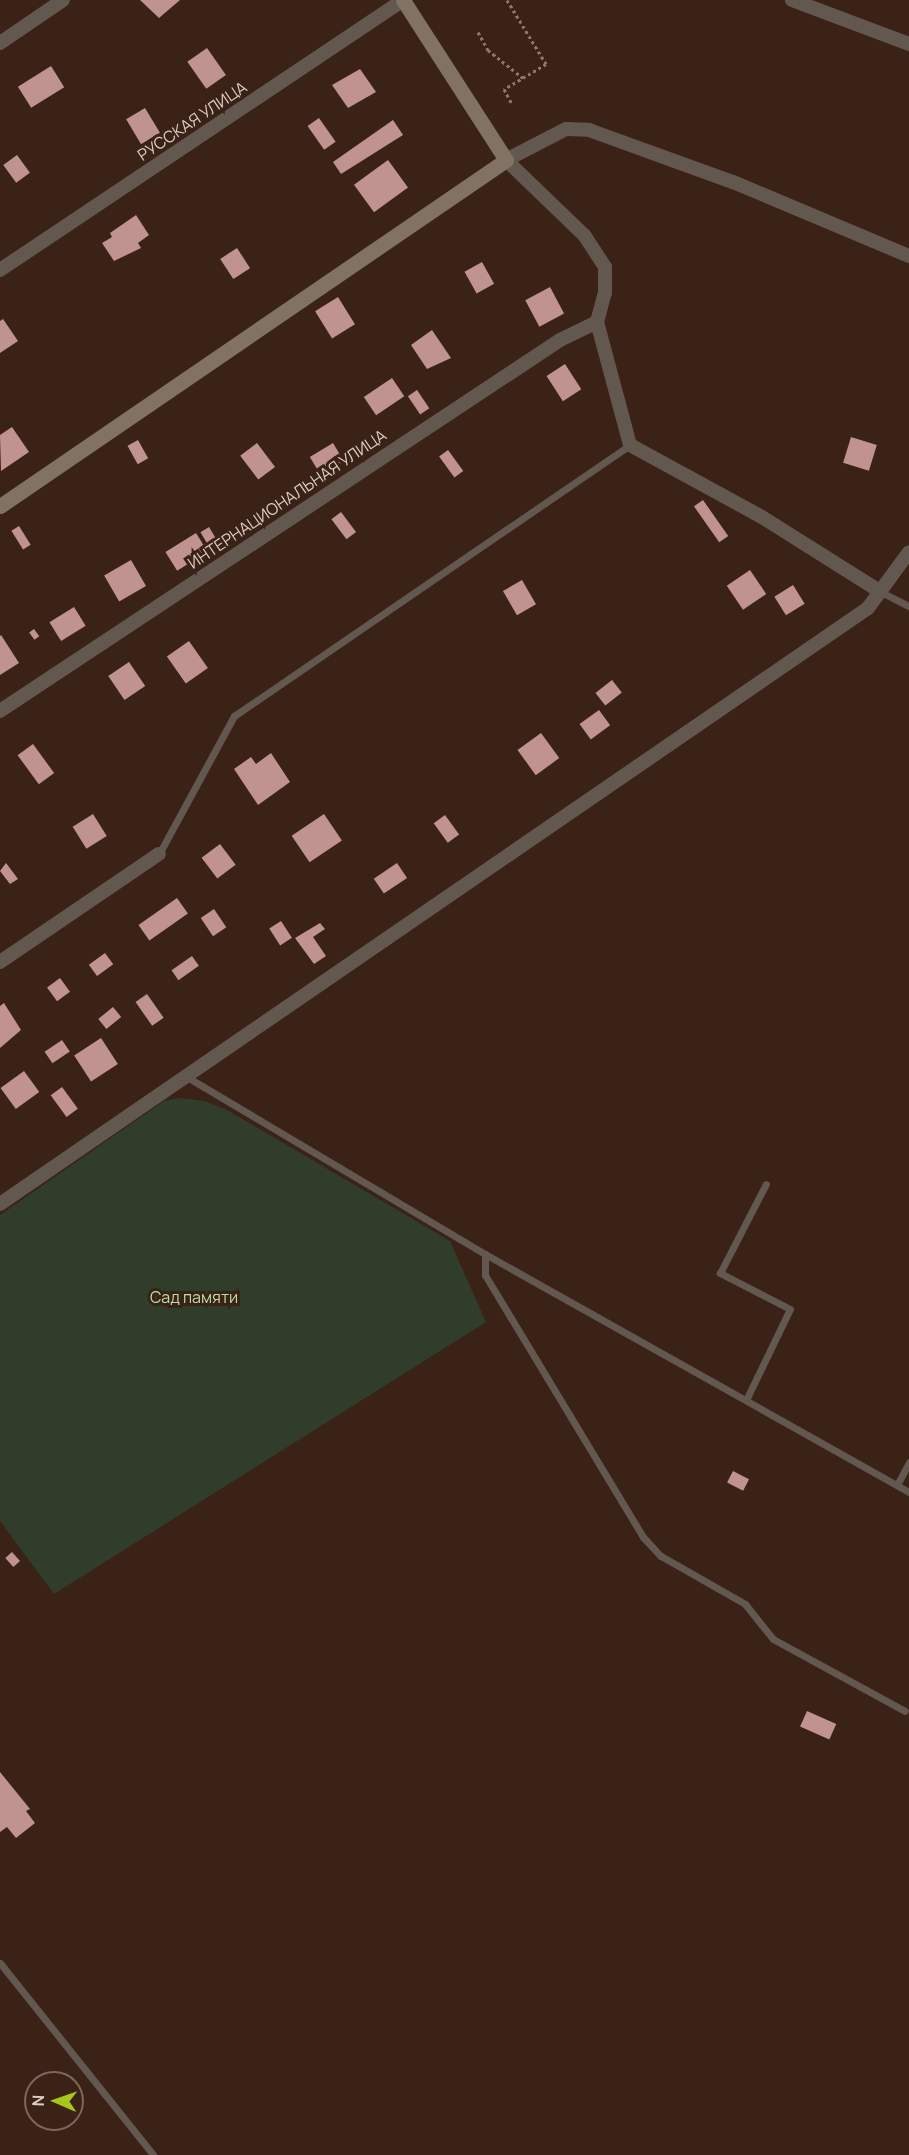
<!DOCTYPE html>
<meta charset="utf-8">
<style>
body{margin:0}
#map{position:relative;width:909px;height:2155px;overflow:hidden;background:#3b2217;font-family:Manrope,sans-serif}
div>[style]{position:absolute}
.green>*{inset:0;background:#303d2b}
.building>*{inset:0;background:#c09391;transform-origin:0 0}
.path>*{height:3px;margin-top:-1.5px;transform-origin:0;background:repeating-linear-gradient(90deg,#8d786f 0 3px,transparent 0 6px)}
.lane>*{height:7px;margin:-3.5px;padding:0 3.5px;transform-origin:3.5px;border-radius:3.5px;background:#625850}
.street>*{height:14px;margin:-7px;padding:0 7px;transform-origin:7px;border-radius:7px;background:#625850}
.secondary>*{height:15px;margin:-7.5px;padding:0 7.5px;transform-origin:7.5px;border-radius:7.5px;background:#827264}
span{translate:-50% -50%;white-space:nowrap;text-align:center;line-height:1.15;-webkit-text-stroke:6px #3b2217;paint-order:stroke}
.street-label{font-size:16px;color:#decdc6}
.park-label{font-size:16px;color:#b7dfa9}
.north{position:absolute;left:24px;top:2071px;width:60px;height:60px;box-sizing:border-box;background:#3b2217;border:2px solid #7c665d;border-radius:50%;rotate:272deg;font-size:16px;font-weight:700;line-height:24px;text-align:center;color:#decdc6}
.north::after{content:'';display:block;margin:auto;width:21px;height:27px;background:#a8c71c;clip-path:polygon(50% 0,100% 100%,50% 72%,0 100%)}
</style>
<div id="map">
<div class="green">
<div style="clip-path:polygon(179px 1098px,205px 1101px,227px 1110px,450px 1241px,486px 1322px,54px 1594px,0 1521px,0 1215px,164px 1101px)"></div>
</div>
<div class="building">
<div style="clip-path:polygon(140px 0,180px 0,159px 18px)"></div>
<div style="left:207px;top:48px;width:33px;height:24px;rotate:55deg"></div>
<div style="left:51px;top:66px;width:25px;height:39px;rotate:58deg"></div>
<div style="clip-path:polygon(360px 69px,376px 92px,348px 108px,332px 85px)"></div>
<div style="left:145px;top:108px;width:29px;height:22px;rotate:59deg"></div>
<div style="left:319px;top:118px;width:29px;height:14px;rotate:55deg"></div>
<div style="clip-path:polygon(393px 120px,403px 135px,341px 174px,333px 162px)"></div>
<div style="left:17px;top:155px;width:22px;height:17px;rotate:54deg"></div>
<div style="left:388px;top:160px;width:34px;height:42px;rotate:54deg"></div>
<div style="clip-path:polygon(136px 215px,149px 235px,138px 243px,141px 248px,114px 261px,102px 243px,112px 237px,110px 233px)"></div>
<div style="left:237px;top:248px;width:24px;height:20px;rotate:57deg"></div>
<div style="left:482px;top:262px;width:25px;height:20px;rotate:61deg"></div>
<div style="left:550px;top:287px;width:30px;height:28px;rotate:62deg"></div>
<div style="left:338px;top:297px;width:32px;height:27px;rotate:58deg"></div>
<div style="clip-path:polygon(3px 319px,18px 341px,0 353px,0 321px)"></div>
<div style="clip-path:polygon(432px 330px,451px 358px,427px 369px,411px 345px)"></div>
<div style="left:565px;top:364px;width:30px;height:22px;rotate:57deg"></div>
<div style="left:392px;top:378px;width:22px;height:34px;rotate:56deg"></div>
<div style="left:417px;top:390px;width:22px;height:11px;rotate:56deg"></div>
<div style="clip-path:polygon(12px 427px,29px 452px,1px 471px,0 435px)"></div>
<div style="left:851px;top:437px;width:27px;height:27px;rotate:17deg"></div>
<div style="left:138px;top:440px;width:21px;height:12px;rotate:61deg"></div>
<div style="left:257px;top:443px;width:30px;height:21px;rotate:53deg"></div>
<div style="left:333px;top:443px;width:21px;height:27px;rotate:59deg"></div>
<div style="left:448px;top:450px;width:26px;height:11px;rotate:54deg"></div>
<div style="left:703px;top:500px;width:44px;height:11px;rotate:55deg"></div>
<div style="left:341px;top:512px;width:25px;height:12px;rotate:53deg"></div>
<div style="left:19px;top:526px;width:22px;height:9px;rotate:58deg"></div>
<div style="left:209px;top:527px;width:21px;height:10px;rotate:59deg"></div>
<div style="left:196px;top:533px;width:22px;height:36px;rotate:58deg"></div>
<div style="left:131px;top:560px;width:30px;height:31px;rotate:60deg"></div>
<div style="left:750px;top:570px;width:29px;height:28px;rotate:56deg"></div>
<div style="left:522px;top:580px;width:28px;height:22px;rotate:60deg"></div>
<div style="left:793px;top:585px;width:22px;height:22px;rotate:58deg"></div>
<div style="left:74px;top:607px;width:22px;height:29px;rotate:58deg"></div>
<div style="left:34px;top:629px;width:9px;height:6px;rotate:54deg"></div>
<div style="clip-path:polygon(1px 635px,19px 663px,0 675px,0 636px)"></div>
<div style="left:189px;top:641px;width:33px;height:27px;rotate:55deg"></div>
<div style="left:129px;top:662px;width:29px;height:25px;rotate:56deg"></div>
<div style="left:612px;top:680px;width:16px;height:21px;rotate:52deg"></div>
<div style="left:599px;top:710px;width:19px;height:24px;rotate:54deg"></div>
<div style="left:541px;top:733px;width:31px;height:29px;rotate:54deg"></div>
<div style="left:33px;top:744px;width:36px;height:19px;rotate:54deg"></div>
<div style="clip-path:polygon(271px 753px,290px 782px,258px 805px,234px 769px,251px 757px,256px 764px)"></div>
<div style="left:93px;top:814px;width:26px;height:24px;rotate:58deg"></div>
<div style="left:324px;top:814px;width:32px;height:39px;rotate:56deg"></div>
<div style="left:445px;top:815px;width:24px;height:14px;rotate:54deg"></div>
<div style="left:220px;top:844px;width:26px;height:23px;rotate:53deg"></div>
<div style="clip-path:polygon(6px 863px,18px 879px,10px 884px,0 871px)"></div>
<div style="left:397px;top:863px;width:18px;height:28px;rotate:56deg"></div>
<div style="left:177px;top:898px;width:19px;height:47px;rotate:55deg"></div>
<div style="left:214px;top:909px;width:22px;height:16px;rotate:56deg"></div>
<div style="left:281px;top:921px;width:20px;height:14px;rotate:57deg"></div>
<div style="clip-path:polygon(320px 923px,325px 929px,313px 937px,326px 956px,314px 964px,295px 938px)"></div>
<div style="left:105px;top:953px;width:14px;height:20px;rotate:54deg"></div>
<div style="left:192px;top:956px;width:12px;height:25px;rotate:55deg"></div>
<div style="left:60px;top:978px;width:17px;height:16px;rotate:54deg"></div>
<div style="left:147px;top:994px;width:29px;height:14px;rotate:55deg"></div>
<div style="clip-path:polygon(4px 1003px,21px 1030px,0 1048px,0 1006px)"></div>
<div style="left:113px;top:1007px;width:13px;height:19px;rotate:51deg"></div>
<div style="left:101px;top:1038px;width:31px;height:32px;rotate:57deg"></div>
<div style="left:62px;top:1040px;width:14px;height:21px;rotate:56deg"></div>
<div style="left:24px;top:1071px;width:26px;height:29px;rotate:54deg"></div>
<div style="left:62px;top:1087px;width:27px;height:14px;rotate:54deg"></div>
<div style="left:733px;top:1471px;width:18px;height:13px;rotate:27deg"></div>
<div style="left:12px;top:1552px;width:12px;height:9px;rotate:48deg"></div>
<div style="left:807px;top:1711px;width:32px;height:17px;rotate:24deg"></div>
<div style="clip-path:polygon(0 1772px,30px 1809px,26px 1811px,35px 1823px,16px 1838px,7px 1827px,0 1832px)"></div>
</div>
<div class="path">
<div style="left:507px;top:0;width:75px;rotate:58.6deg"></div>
<div style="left:546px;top:64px;width:49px;rotate:149.2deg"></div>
<div style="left:504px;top:89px;width:17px;rotate:62deg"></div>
<div style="left:478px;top:32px;width:21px;rotate:61deg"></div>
<div style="left:488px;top:50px;width:45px;rotate:38.7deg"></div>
</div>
<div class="lane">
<div style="left:881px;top:592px;width:31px;rotate:27deg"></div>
<div style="left:159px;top:854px;width:157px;rotate:-61.5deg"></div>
<div style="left:234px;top:716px;width:480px;rotate:-34.4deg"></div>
<div style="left:187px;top:1077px;width:347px;rotate:30.7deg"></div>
<div style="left:485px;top:1254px;width:486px;rotate:29.3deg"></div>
<div style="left:485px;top:1254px;width:21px;rotate:90deg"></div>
<div style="left:485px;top:1275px;width:306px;rotate:58.9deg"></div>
<div style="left:643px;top:1537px;width:26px;rotate:47deg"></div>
<div style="left:661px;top:1556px;width:97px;rotate:29.7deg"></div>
<div style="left:745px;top:1604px;width:45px;rotate:51.3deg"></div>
<div style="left:773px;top:1639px;width:150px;rotate:28.6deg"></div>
<div style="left:746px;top:1400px;width:101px;rotate:-64.2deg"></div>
<div style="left:790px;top:1309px;width:79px;rotate:-152.8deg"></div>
<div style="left:720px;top:1273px;width:100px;rotate:-62.7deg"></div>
<div style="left:897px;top:1485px;width:26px;rotate:-62deg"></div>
<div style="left:0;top:1963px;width:246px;rotate:51.4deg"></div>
</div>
<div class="street">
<div style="left:792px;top:0;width:125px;rotate:20.6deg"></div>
<div style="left:0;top:43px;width:76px;rotate:-34.3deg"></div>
<div style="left:0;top:270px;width:485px;rotate:-33.8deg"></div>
<div style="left:881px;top:592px;width:141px;rotate:-147.8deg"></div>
<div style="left:762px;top:517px;width:150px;rotate:-151.4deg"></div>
<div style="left:630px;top:445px;width:127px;rotate:-105deg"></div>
<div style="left:597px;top:322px;width:30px;rotate:-75deg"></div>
<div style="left:605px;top:293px;width:26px;rotate:-90deg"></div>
<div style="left:605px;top:267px;width:37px;rotate:-123deg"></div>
<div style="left:585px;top:236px;width:110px;rotate:-136.1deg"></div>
<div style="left:506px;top:160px;width:68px;rotate:-27.3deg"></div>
<div style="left:566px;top:129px;width:23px;rotate:2deg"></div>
<div style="left:589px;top:130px;width:153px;rotate:19.9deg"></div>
<div style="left:733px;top:182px;width:191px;rotate:22.8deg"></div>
<div style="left:0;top:711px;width:672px;rotate:-33.52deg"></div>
<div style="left:560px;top:340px;width:41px;rotate:-25.9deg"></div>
<div style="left:0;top:962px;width:192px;rotate:-34.2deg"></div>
<div style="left:0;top:1204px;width:1053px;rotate:-34.47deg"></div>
<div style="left:868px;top:608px;width:69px;rotate:-53.8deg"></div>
</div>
<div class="secondary">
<div style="left:0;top:506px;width:613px;rotate:-34.36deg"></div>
<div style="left:506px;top:160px;width:190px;rotate:-122.8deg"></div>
</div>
<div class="street-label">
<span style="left:192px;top:121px;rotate:-34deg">РУССКАЯ УЛИЦА</span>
<span style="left:287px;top:499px;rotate:-34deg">ИНТЕРНАЦИОНАЛЬНАЯ УЛИЦА</span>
</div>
<div class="park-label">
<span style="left:194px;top:1297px">Сад памяти</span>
</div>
<div class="north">N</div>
</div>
